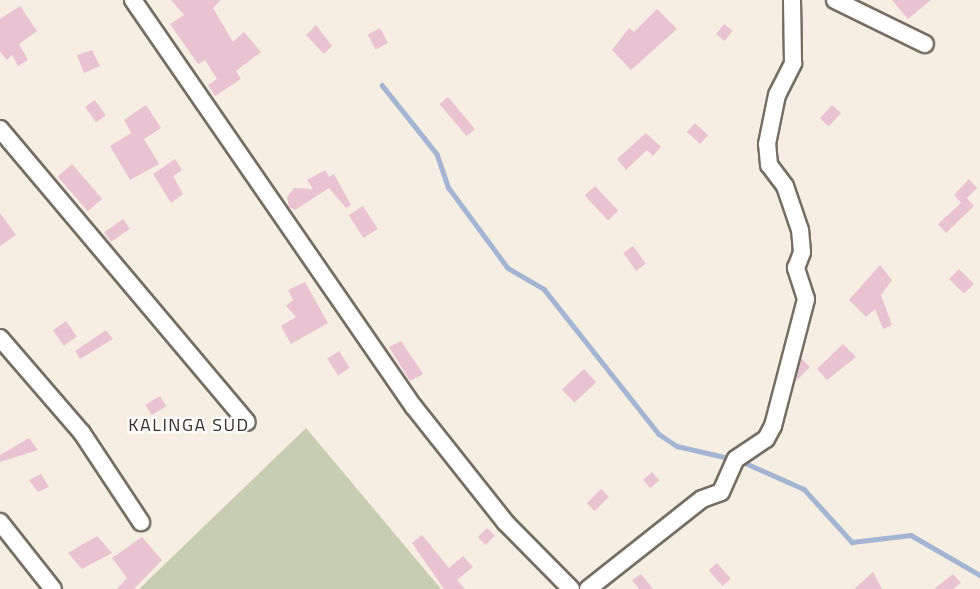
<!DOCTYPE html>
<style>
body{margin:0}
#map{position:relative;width:980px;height:589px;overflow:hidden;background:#f6eee2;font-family:"Titillium Web",sans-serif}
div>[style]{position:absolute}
.green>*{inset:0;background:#c7cdb0}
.stream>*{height:4.5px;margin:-2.25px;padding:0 2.25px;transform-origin:2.25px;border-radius:2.25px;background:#a4b5d3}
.building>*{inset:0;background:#e9c3d1;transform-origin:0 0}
.roads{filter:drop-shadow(2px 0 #756e64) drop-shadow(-2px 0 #756e64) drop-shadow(0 2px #756e64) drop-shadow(0 -2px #756e64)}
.minor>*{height:16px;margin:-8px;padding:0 8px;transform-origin:8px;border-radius:8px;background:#fff}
span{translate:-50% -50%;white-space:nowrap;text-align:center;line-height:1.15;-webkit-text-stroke:4.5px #fff;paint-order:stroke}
.quarter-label{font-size:18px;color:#373128;letter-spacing:1.5px}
</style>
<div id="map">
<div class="green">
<div style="clip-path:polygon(306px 428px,441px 589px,139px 589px)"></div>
</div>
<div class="stream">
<div style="left:382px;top:85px;width:88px;rotate:51.4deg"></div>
<div style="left:437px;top:154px;width:36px;rotate:71deg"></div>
<div style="left:449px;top:188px;width:99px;rotate:53.6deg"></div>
<div style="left:508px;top:268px;width:42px;rotate:30.3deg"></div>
<div style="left:544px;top:289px;width:185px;rotate:51.6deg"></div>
<div style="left:659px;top:434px;width:22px;rotate:34deg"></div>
<div style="left:677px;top:446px;width:57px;rotate:13.1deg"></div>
<div style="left:741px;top:461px;width:69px;rotate:24deg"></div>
<div style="left:804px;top:489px;width:72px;rotate:47.8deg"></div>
<div style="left:852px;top:542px;width:59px;rotate:-6.8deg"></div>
<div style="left:911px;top:535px;width:80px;rotate:30.1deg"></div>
</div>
<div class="building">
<div style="clip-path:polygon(171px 0,221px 0,213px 8px,233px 42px,244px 32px,261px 52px,236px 71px,241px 79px,215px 96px,208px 85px,217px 79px,205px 60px,198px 64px,170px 24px,184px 15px)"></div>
<div style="clip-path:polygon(892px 0,931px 0,908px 19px)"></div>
<div style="clip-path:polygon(20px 6px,37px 31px,19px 44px,28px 60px,18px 66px,12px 55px,7px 60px,0 52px,0 19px)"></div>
<div style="clip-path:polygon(657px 9px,677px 29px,631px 70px,612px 50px,629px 28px,634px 32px)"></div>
<div style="left:724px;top:24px;width:11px;height:13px;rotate:38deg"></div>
<div style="clip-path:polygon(316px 25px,332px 46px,324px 54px,306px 35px)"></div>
<div style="left:380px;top:28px;width:17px;height:14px;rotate:62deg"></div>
<div style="clip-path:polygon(92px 50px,100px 66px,84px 73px,77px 55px)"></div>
<div style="left:448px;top:97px;width:42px;height:11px;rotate:50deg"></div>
<div style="left:95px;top:100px;width:19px;height:12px;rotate:55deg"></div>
<div style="clip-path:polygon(146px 105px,161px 128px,144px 139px,159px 164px,130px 180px,110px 146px,131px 133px,124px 120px)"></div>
<div style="left:832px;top:105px;width:12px;height:18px;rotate:42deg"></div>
<div style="left:695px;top:123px;width:18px;height:12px;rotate:43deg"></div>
<div style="clip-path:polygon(646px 133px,661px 147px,653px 156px,647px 150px,626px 170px,617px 159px)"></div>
<div style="clip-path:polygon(175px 159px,182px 170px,173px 176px,183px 194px,171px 203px,153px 174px)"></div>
<div style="left:72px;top:164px;width:46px;height:19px;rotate:49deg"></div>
<div style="clip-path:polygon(325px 170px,329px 177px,334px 174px,351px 205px,346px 208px,329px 188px,295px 210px,289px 207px,287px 197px,294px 188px,313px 189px,307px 180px)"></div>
<div style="clip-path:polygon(969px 179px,977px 188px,967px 198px,974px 206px,946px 233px,938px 224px,961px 203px,954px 195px)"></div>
<div style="left:595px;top:186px;width:34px;height:14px;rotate:47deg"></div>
<div style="left:363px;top:206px;width:27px;height:17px;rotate:57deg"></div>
<div style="clip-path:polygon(0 213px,16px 235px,0 246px)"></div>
<div style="left:123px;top:219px;width:12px;height:23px;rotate:55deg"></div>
<div style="left:633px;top:246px;width:22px;height:12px;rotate:54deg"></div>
<div style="clip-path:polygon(880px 265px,892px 280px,881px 295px,892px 325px,883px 329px,875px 309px,866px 317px,849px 300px)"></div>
<div style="left:959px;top:269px;width:21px;height:14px;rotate:45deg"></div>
<div style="clip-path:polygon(305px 282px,328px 323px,291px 344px,281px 326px,296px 317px,286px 306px,293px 300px,288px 290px)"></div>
<div style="left:66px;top:321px;width:19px;height:16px;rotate:55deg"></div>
<div style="clip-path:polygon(106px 330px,113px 339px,80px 359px,75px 351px)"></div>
<div style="clip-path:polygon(401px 341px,423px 374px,410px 381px,389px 347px)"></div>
<div style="clip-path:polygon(843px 344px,856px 357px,827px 380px,817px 369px)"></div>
<div style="left:339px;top:351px;width:20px;height:14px;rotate:57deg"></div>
<div style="clip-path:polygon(801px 358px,810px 367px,796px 381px)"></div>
<div style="left:584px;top:369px;width:18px;height:30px;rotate:47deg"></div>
<div style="left:160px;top:396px;width:12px;height:17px;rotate:59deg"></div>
<div style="clip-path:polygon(29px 438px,38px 450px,0 462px,0 455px)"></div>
<div style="left:652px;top:472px;width:11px;height:12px;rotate:49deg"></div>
<div style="clip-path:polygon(41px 474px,49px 487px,38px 492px,29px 480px)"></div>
<div style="left:601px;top:489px;width:11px;height:20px;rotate:45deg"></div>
<div style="left:487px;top:528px;width:11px;height:13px;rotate:45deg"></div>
<div style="clip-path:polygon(422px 535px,449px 568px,463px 556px,473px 567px,457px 580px,465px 589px,444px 589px,412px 543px)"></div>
<div style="clip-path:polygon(97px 536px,112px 553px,82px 569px,68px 553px)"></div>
<div style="clip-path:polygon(142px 537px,162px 560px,134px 589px,117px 589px,127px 578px,112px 558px)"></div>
<div style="left:717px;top:563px;width:21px;height:11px;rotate:49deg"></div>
<div style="clip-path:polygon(873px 572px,882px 589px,854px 589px)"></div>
<div style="clip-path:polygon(641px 574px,653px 589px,639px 589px,632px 580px)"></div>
<div style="clip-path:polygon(953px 574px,961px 583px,953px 589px,934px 589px)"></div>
</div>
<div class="roads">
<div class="minor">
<div style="left:133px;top:0;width:495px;rotate:55.4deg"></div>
<div style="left:414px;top:407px;width:147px;rotate:51.6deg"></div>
<div style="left:505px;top:522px;width:94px;rotate:45.4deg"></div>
<div style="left:835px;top:0;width:100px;rotate:26.1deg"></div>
<div style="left:0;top:129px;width:383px;rotate:49.9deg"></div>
<div style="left:0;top:338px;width:125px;rotate:49.2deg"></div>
<div style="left:82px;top:433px;width:107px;rotate:56.5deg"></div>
<div style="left:0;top:522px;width:85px;rotate:51.7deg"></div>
<div style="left:588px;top:589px;width:145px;rotate:-38.3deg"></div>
<div style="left:702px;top:499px;width:20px;rotate:-20deg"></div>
<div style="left:721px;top:492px;width:36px;rotate:-66deg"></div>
<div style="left:736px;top:459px;width:36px;rotate:-34deg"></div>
<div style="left:766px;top:439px;width:15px;rotate:-62deg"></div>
<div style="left:773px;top:426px;width:131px;rotate:-75.4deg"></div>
<div style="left:806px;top:299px;width:33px;rotate:-108deg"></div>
<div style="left:796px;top:268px;width:17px;rotate:-69deg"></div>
<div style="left:802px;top:252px;width:22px;rotate:-95deg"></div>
<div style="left:800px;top:230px;width:46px;rotate:-108.8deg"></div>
<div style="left:785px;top:186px;width:26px;rotate:-127deg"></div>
<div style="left:769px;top:165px;width:21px;rotate:-95deg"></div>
<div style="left:767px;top:144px;width:50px;rotate:-78.5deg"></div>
<div style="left:777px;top:95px;width:36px;rotate:-63deg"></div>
<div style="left:793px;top:63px;width:63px;rotate:-90.9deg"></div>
</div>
</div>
<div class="quarter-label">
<span style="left:189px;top:425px">KALINGA SUD</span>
</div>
</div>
